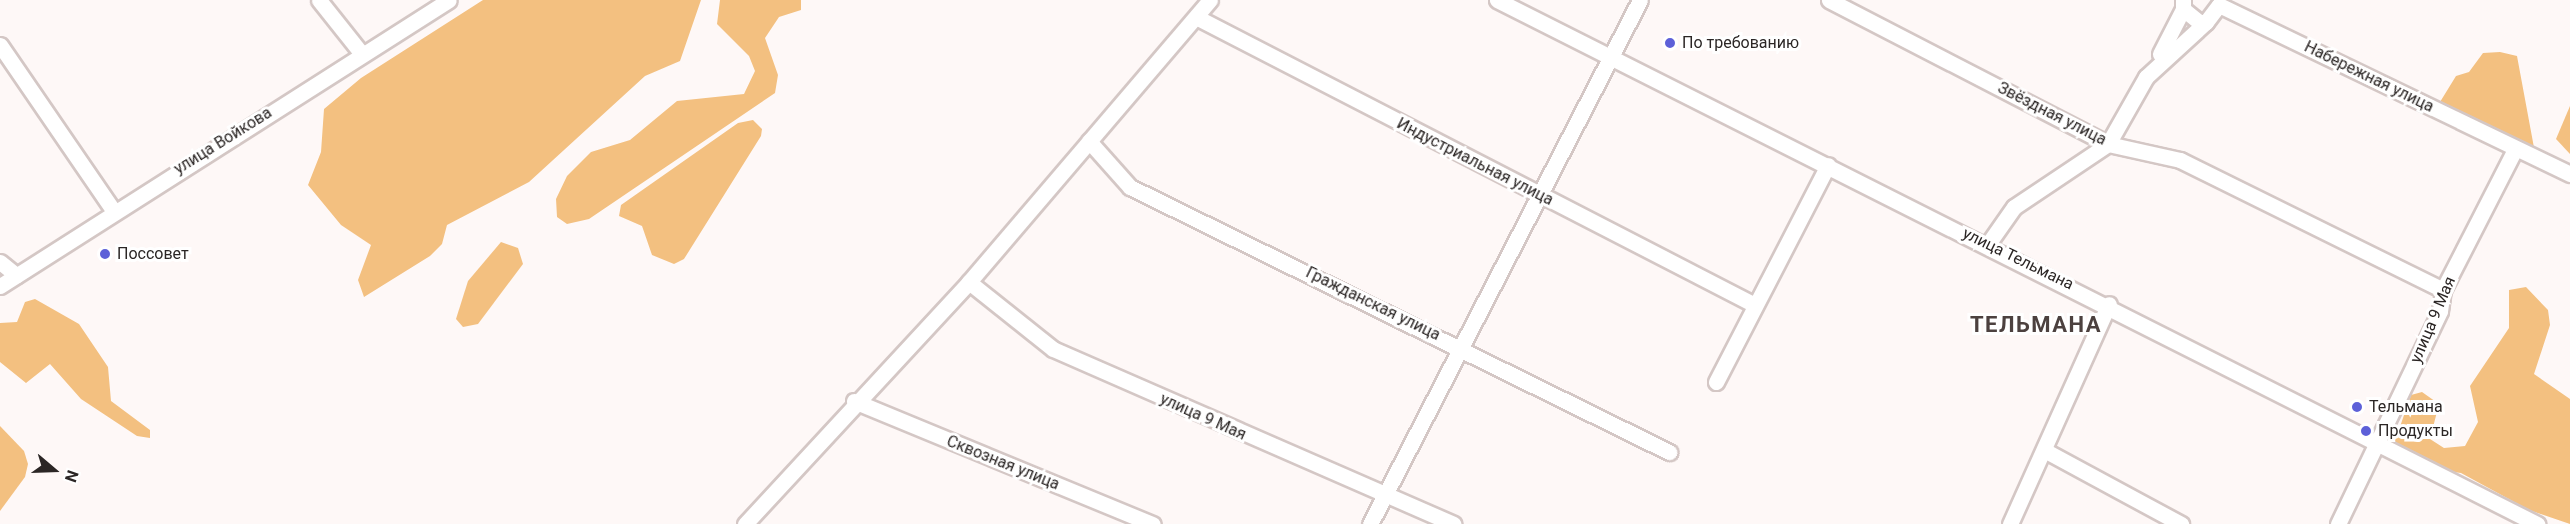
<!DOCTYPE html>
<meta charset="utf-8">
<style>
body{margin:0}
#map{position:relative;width:2570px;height:524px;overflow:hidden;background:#fef8f7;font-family:Roboto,sans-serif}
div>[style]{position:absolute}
.green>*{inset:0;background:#f3c080}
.roads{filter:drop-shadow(2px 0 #d4c7c5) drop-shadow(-2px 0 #d4c7c5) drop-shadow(0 2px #d4c7c5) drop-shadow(0 -2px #d4c7c5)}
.minor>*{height:15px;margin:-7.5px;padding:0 7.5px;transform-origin:7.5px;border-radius:7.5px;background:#fff}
.dots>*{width:16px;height:16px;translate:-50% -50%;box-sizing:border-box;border:3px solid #fff;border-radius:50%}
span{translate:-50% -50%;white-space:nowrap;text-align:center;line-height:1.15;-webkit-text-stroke:6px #fff;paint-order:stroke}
.poi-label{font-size:16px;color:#2b2625}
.left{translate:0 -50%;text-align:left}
.street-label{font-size:16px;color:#2b2625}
.district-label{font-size:22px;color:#4c413f;font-weight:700;letter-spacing:1.5px}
.north{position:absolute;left:24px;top:440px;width:60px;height:60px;-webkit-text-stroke:4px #fff;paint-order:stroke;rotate:109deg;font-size:16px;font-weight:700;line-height:24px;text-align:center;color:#2b2625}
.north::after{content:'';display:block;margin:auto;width:21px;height:27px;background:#2b2625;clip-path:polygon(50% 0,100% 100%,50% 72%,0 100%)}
</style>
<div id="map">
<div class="green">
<div style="clip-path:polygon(483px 0,701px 0,680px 61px,645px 76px,529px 182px,447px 225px,442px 244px,430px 256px,364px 297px,358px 280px,371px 245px,341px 225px,308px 185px,321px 152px,324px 109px,361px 78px)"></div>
<div style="clip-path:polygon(720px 0,801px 0,801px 10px,779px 17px,765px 38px,778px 75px,775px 93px,589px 219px,567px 224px,557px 217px,556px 199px,567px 176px,591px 152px,630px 140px,677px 101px,744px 94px,755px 71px,749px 56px,717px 24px)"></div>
<div style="clip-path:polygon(2500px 52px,2517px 56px,2535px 153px,2453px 117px,2440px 102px,2456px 76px,2469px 72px,2483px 53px)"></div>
<div style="clip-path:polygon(2570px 106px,2570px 154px,2556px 139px)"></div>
<div style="clip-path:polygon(753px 120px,762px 129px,761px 136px,684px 259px,674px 264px,652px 255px,642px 226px,619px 216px,621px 205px,738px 123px)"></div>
<div style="clip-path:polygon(501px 242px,518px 248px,523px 264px,478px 324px,463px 327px,456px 319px,468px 281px)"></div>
<div style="clip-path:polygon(2526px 287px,2548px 310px,2550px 325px,2534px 374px,2570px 399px,2570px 524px,2529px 510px,2461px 473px,2445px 471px,2401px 449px,2395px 441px,2411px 395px,2422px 392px,2439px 404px,2430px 439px,2444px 448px,2465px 446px,2478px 422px,2470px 386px,2509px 328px,2509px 290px)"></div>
<div style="clip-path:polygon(35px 299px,79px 324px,108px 367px,111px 401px,150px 430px,150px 438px,137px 436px,81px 399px,50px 364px,26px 383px,0 362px,0 323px,17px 322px,25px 302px)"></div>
<div style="clip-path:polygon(0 426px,24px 451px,28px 464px,25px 477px,0 511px)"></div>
</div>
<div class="roads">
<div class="minor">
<div style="left:319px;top:0;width:69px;rotate:51.5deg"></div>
<div style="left:1497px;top:0;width:1165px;rotate:26.74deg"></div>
<div style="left:1829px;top:0;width:314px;rotate:27.3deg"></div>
<div style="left:2108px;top:144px;width:74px;rotate:12.5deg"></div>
<div style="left:2180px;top:160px;width:293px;rotate:26.3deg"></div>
<div style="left:2183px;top:0;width:9px;rotate:90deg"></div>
<div style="left:2183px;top:9px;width:21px;rotate:39deg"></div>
<div style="left:2199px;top:22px;width:7px"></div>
<div style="left:2206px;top:22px;width:21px;rotate:-53deg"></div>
<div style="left:2219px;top:5px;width:390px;rotate:25.7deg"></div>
<div style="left:1196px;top:17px;width:629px;rotate:27.26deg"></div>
<div style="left:0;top:45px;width:200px;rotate:55.6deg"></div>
<div style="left:2160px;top:54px;width:51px;rotate:-62.9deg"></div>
<div style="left:1089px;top:141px;width:62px;rotate:48.3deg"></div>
<div style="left:1130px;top:187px;width:601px;rotate:26.18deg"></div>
<div style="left:1988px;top:244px;width:45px;rotate:-54.9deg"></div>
<div style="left:2014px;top:207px;width:113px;rotate:-33.8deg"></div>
<div style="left:2108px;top:144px;width:77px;rotate:-60.4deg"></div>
<div style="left:2146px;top:77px;width:81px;rotate:-42.5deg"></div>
<div style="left:0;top:262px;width:21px;rotate:39deg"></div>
<div style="left:969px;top:282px;width:107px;rotate:38.6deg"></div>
<div style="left:1053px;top:349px;width:437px;rotate:23.6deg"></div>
<div style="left:0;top:286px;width:532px;rotate:-32.5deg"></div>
<div style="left:1716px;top:382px;width:244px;rotate:-62.7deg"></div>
<div style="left:854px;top:401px;width:323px;rotate:22.4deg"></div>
<div style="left:2044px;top:450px;width:156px;rotate:28.4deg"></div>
<div style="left:745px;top:524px;width:330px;rotate:-47.2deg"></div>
<div style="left:969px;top:282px;width:371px;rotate:-49.5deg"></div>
<div style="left:1370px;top:524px;width:589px;rotate:-62.74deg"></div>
<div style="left:2010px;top:524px;width:241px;rotate:-65.8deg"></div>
<div style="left:2338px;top:524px;width:236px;rotate:-64.4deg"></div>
<div style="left:2440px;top:311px;width:21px;rotate:-82deg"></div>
<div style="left:2443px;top:290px;width:158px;rotate:-62.9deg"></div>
</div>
</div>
<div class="dots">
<div style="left:1670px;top:43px;background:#5d60d8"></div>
<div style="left:105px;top:254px;background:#5d60d8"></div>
<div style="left:2357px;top:407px;background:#5d60d8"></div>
<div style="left:2366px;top:431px;background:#5d60d8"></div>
</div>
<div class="poi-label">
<span class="left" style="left:1682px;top:43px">По требованию</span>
<span class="left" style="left:117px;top:254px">Поссовет</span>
<span class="left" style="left:2369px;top:407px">Тельмана</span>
<span class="left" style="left:2378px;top:431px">Продукты</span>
</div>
<div class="street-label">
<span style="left:2369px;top:77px;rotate:26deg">Набережная улица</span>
<span style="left:2052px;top:114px;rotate:27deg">Звёздная улица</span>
<span style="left:223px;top:141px;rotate:-32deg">улица Войкова</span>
<span style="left:1475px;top:162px;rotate:27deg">Индустриальная улица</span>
<span style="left:2018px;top:259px;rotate:26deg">улица Тельмана</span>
<span style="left:1373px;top:304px;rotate:26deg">Гражданская улица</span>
<span style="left:2433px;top:320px;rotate:-67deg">улица 9 Мая</span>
<span style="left:1203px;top:417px;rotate:24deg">улица 9 Мая</span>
<span style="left:1003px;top:463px;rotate:22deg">Сквозная улица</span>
</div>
<div class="district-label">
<span style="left:2036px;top:325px">ТЕЛЬМАНА</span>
</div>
<div class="north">N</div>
</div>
